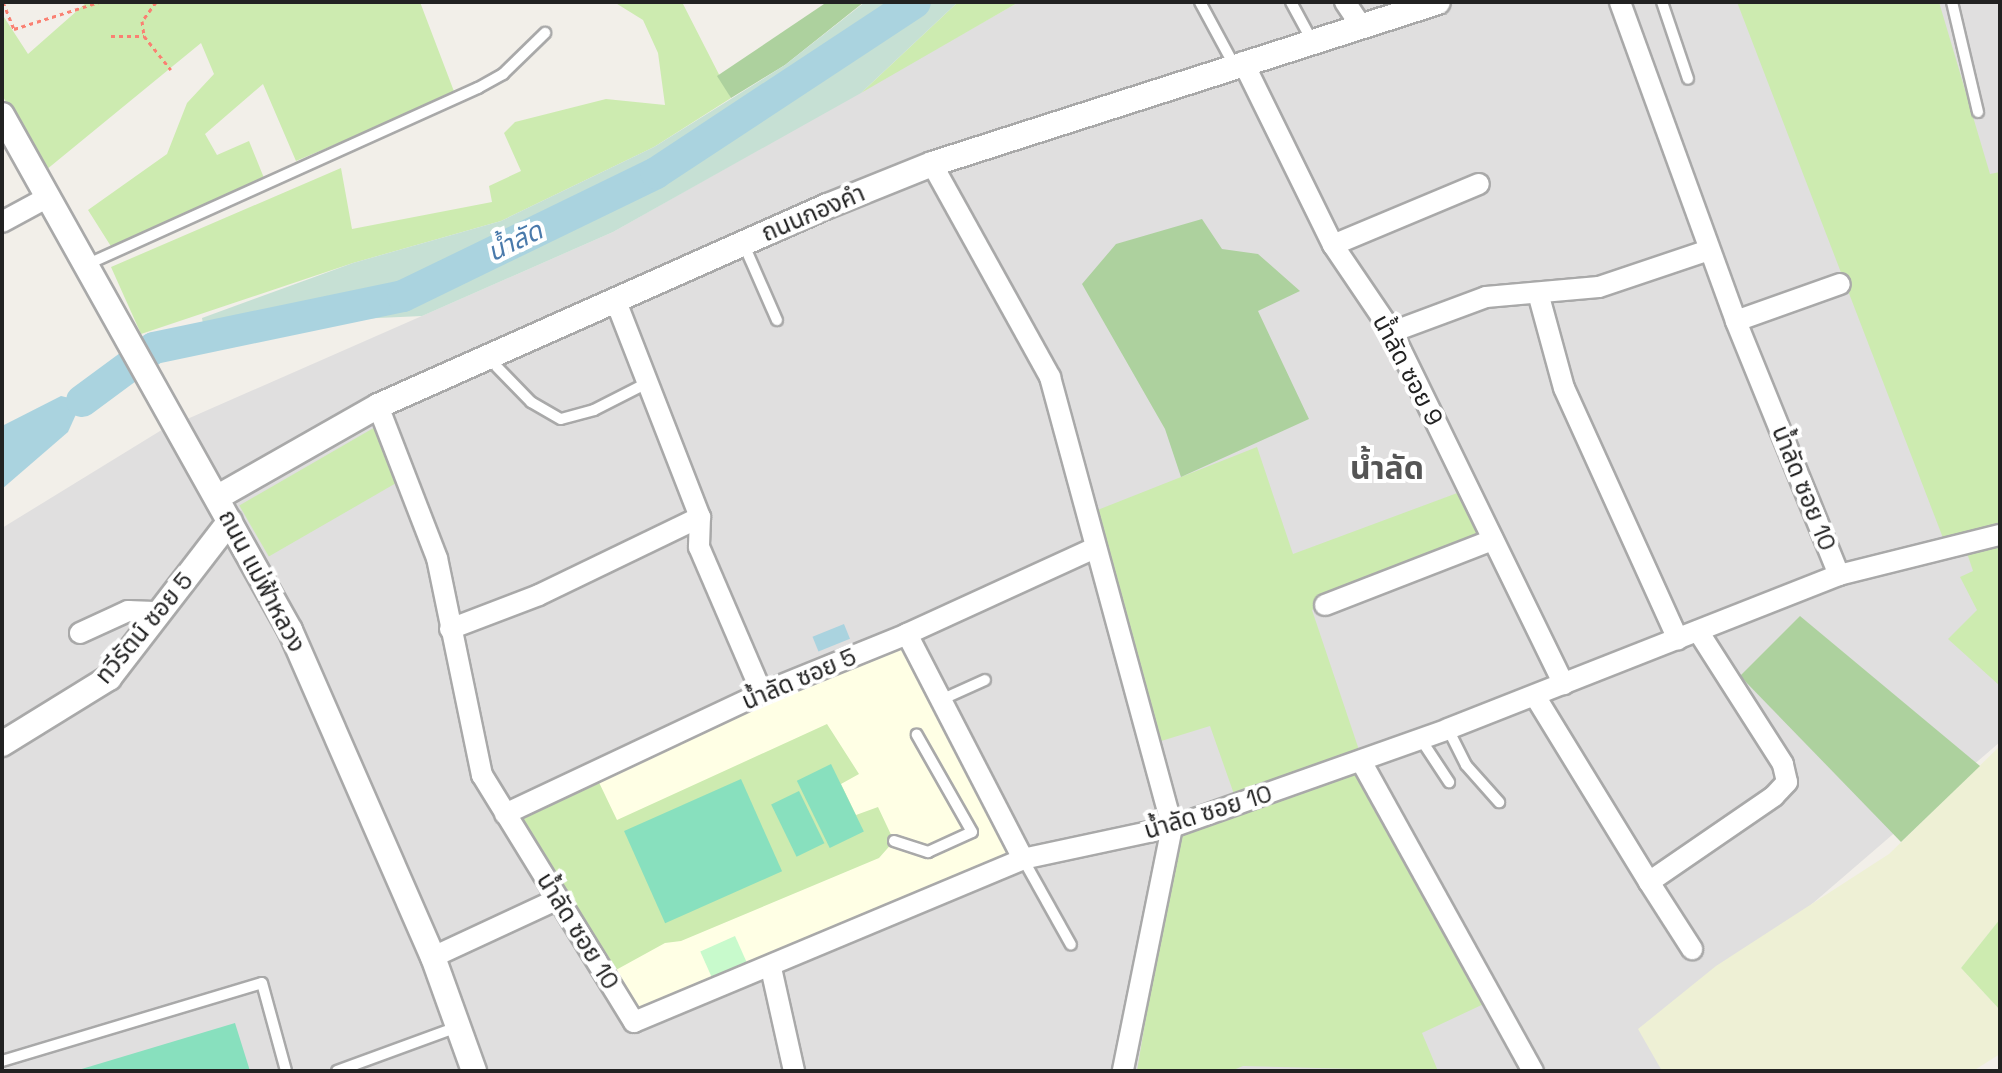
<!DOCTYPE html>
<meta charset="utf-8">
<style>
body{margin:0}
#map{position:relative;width:2002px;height:1073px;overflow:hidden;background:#f2efe9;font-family:"Space Grotesk","Noto Sans Thai",sans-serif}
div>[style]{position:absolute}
.residential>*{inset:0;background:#e0dfdf}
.education>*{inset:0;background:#ffffe5}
.farmland>*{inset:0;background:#eef0d5}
.grass>*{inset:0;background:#cdebb0;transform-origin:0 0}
.forest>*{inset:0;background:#add19e}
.wetland>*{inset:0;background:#c6e0d4}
.park>*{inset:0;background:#c8facc;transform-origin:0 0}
.pitch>*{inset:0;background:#88e0be;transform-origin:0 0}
.water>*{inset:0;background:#aad3df;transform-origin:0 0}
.river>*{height:32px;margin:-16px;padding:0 16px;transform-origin:16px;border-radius:16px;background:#aad3df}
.path>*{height:3px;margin-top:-1.5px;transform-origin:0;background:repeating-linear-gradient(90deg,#fa8072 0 4px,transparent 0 8px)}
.roads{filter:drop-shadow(2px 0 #a9a9a9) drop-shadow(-2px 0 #a9a9a9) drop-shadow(0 2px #a9a9a9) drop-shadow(0 -2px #a9a9a9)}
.service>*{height:10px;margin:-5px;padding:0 5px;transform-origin:5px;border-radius:5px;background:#fff}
.minor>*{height:20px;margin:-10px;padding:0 10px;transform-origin:10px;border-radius:10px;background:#fff}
.tertiary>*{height:24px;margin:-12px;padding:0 12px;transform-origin:12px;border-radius:12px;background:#fff}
span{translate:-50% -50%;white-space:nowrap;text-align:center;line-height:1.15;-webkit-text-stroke:8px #fff;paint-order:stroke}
.street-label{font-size:24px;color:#222}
.water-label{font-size:26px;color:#4a7aab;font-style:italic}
.district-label{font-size:32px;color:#555;font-weight:700}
.frame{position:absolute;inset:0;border:4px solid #222;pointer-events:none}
</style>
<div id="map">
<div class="residential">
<div style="clip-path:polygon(1019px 2px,2000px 2px,2000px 742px,1696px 1004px,1669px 1071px,2px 1071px,2px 528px,160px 431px,613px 232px)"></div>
</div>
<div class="education">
<div style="clip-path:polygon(907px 634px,1023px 859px,634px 1022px,505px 814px)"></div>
</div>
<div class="farmland">
<div style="clip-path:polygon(2000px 746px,2000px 919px,1961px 968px,2000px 1010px,2000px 1054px,1973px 1071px,1662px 1071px,1638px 1029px,1716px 966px,1889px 854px)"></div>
</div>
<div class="grass">
<div style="clip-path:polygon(87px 2px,420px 2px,455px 94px,296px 161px,263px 84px,205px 134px,217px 155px,249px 141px,264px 178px,112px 248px,88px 210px,167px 154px,187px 103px,214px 74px,201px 43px,46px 170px,2px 95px,2px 14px,28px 54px)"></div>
<div style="clip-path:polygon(614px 2px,682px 2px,731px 98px,654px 147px,501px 221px,353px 263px,141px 334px,111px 267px,341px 168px,352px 229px,492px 202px,489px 186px,521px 171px,504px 133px,515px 122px,606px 99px,665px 105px,658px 53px,643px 20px)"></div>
<div style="clip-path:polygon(958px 2px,1019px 2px,861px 93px)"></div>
<div style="clip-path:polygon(1737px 2px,1939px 2px,1990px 174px,2000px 172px,2000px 524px,1943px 538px)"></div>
<div style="left:377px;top:426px;width:59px;height:159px;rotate:60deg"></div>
<div style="clip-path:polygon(1257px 447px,1293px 554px,1460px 492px,1486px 542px,1312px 610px,1360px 753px,1235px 797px,1210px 726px,1158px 742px,1095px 511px)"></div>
<div style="clip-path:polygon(2000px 535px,2000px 686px,1948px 639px,1977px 610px,1960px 577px,1973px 571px,1964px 544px)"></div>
<div style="clip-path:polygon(827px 724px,859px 774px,841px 784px,856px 815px,878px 807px,894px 841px,879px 858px,681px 941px,665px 943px,605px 976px,505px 814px,594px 772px,617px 820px)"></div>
<div style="clip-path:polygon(1358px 771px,1488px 1002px,1422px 1033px,1438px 1071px,1243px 1066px,1231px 1071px,1137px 1071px,1176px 835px)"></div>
<div style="clip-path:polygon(2000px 919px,2000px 1010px,1961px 968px)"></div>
</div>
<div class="forest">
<div style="clip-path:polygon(827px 2px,864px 2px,785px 65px,731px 98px,717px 76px)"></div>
<div style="clip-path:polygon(1202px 219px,1222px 249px,1258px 254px,1300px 291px,1258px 311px,1309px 419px,1181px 477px,1165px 429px,1082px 284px,1116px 244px)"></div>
<div style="clip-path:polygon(1800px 616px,1980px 766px,1901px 842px,1740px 676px)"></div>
</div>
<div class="wetland">
<div style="clip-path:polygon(865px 2px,958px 2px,861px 93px,613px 232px,422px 316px,313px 321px,207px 347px,202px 318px,353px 263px,501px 221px,654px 147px,785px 65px)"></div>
</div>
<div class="park">
<div style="left:735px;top:936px;width:35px;height:38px;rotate:66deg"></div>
</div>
<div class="pitch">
<div style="left:831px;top:764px;width:75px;height:38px;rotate:64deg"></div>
<div style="left:741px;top:779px;width:101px;height:128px;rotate:66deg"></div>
<div style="left:799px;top:791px;width:58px;height:31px;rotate:64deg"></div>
<div style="clip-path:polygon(235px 1023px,250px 1071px,75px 1071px)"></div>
</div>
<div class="water">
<div style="clip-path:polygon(61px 396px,82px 401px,68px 432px,2px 489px,2px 426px)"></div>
<div style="left:844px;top:624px;width:16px;height:34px;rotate:68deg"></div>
</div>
<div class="river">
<div style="left:82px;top:401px;width:89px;rotate:-36.4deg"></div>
<div style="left:154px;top:348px;width:254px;rotate:-11.8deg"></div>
<div style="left:403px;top:296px;width:281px;rotate:-25.9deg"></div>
<div style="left:656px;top:173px;width:310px;rotate:-33.4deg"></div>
</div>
<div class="path">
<div style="left:3px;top:2px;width:29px;rotate:68deg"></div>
<div style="left:14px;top:29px;width:89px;rotate:-17.6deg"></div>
<div style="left:156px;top:2px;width:24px;rotate:126deg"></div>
<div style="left:142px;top:21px;width:15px;rotate:82deg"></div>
<div style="left:144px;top:36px;width:43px;rotate:51.5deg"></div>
<div style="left:111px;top:36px;width:33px"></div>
</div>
<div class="roads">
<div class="service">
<div style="left:1200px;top:2px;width:72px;rotate:61.6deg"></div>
<div style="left:1291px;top:2px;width:42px;rotate:61.6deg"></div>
<div style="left:1662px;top:2px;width:81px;rotate:71.3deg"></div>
<div style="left:1952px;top:2px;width:113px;rotate:76.7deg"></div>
<div style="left:744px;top:245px;width:82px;rotate:66.3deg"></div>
<div style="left:88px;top:264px;width:428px;rotate:-24.3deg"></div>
<div style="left:478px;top:88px;width:29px;rotate:-29deg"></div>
<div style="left:503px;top:74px;width:59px;rotate:-44.3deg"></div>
<div style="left:497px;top:367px;width:49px;rotate:45.8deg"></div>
<div style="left:531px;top:402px;width:34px;rotate:30deg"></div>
<div style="left:561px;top:419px;width:34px;rotate:-15deg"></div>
<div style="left:594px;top:410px;width:59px;rotate:-27deg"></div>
<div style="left:943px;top:699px;width:46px;rotate:-24.3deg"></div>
<div style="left:1448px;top:729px;width:40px;rotate:63.4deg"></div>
<div style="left:1466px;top:765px;width:50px;rotate:48.3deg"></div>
<div style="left:1420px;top:738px;width:53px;rotate:56.6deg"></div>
<div style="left:894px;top:841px;width:36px;rotate:18deg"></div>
<div style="left:928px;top:852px;width:48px;rotate:-24.4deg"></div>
<div style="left:972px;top:832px;width:112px;rotate:-119.6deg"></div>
<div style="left:1023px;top:859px;width:98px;rotate:60.8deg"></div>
<div style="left:2px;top:1061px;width:271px;rotate:-16.7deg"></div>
<div style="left:262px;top:983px;width:91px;rotate:74.7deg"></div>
<div style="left:337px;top:1071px;width:128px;rotate:-20.1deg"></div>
</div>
<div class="minor">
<div style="left:1345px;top:2px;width:29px;rotate:56deg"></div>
<div style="left:1243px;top:62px;width:204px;rotate:63.8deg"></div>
<div style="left:1333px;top:245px;width:105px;rotate:55.9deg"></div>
<div style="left:1392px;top:332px;width:392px;rotate:64deg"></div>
<div style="left:932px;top:164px;width:244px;rotate:61deg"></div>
<div style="left:1050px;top:377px;width:466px;rotate:74.8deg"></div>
<div style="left:1172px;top:827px;width:249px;rotate:101.4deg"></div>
<div style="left:2px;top:222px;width:52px;rotate:-28.5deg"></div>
<div style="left:1333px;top:245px;width:158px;rotate:-22.7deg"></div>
<div style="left:1538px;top:293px;width:98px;rotate:74.7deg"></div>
<div style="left:1564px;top:388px;width:276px;rotate:65.6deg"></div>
<div style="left:615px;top:299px;width:234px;rotate:68.7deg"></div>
<div style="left:700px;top:517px;width:30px;rotate:92deg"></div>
<div style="left:699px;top:547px;width:159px;rotate:66.7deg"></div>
<div style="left:1736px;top:321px;width:110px;rotate:-19.6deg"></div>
<div style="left:1392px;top:332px;width:100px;rotate:-20.4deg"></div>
<div style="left:1486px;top:297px;width:113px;rotate:-5.1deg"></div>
<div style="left:1599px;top:287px;width:116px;rotate:-18.6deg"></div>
<div style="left:378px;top:406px;width:163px;rotate:68.8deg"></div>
<div style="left:437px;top:558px;width:222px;rotate:78.3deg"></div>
<div style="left:482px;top:775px;width:290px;rotate:58.4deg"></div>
<div style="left:634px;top:1022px;width:422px;rotate:-22.7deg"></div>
<div style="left:1023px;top:859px;width:152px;rotate:-12.1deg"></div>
<div style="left:1172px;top:827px;width:293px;rotate:-19.5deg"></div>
<div style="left:1448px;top:729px;width:420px;rotate:-21.5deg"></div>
<div style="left:1839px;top:575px;width:274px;rotate:-112.1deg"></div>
<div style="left:1736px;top:321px;width:339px;rotate:-110deg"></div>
<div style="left:1839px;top:575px;width:166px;rotate:-14deg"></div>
<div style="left:1325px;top:605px;width:180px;rotate:-21.2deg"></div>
<div style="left:450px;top:629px;width:95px;rotate:-20.9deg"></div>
<div style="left:539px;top:595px;width:179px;rotate:-25.8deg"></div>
<div style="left:80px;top:633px;width:53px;rotate:-24.6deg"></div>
<div style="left:128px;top:611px;width:33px;rotate:2deg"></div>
<div style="left:907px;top:634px;width:253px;rotate:62.7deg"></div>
<div style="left:1535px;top:696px;width:218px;rotate:58.5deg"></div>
<div style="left:1649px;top:882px;width:152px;rotate:-34.5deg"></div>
<div style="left:1774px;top:796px;width:19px;rotate:-47deg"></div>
<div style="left:1787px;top:782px;width:18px;rotate:-103deg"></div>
<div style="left:1783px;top:764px;width:158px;rotate:-122.6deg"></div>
<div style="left:1361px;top:761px;width:355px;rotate:61deg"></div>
<div style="left:505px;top:814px;width:284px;rotate:-25.2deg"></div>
<div style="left:762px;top:693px;width:157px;rotate:-22.1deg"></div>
<div style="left:907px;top:634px;width:207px;rotate:-24.6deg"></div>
<div style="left:1649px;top:882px;width:80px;rotate:57.3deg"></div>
<div style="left:433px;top:957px;width:138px;rotate:-24.9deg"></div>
<div style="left:771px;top:968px;width:106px;rotate:77.4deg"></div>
</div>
<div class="tertiary">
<div style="left:2px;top:115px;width:590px;rotate:60.79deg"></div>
<div style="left:290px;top:630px;width:357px;rotate:66.4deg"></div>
<div style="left:433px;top:957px;width:121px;rotate:70.2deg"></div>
<div style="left:218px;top:497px;width:184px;rotate:-29.6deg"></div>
<div style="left:378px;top:406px;width:492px;rotate:-24deg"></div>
<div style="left:828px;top:206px;width:112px;rotate:-22deg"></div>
<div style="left:932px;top:164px;width:531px;rotate:-17.75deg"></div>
<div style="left:2px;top:744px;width:126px;rotate:-31.7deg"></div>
<div style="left:109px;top:678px;width:198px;rotate:-52.4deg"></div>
</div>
</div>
<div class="street-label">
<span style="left:813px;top:213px;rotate:-23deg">ถนนกองคำ</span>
<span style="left:1408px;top:370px;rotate:62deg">น้ำลัด ซอย 9</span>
<span style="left:1804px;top:488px;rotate:68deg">น้ำลัด ซอย 10</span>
<span style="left:262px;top:581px;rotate:62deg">ถนน แม่ฟ้าหลวง</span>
<span style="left:144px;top:628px;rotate:-50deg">ทวีรัตน์ ซอย 5</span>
<span style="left:799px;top:679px;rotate:-23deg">น้ำลัด ซอย 5</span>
<span style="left:1208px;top:812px;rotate:-17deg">น้ำลัด ซอย 10</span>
<span style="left:578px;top:931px;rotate:58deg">น้ำลัด ซอย 10</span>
</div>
<div class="water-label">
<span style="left:515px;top:242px;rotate:-26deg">น้ำลัด</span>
</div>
<div class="district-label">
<span style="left:1387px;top:468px">น้ำลัด</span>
</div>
<div class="frame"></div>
</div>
